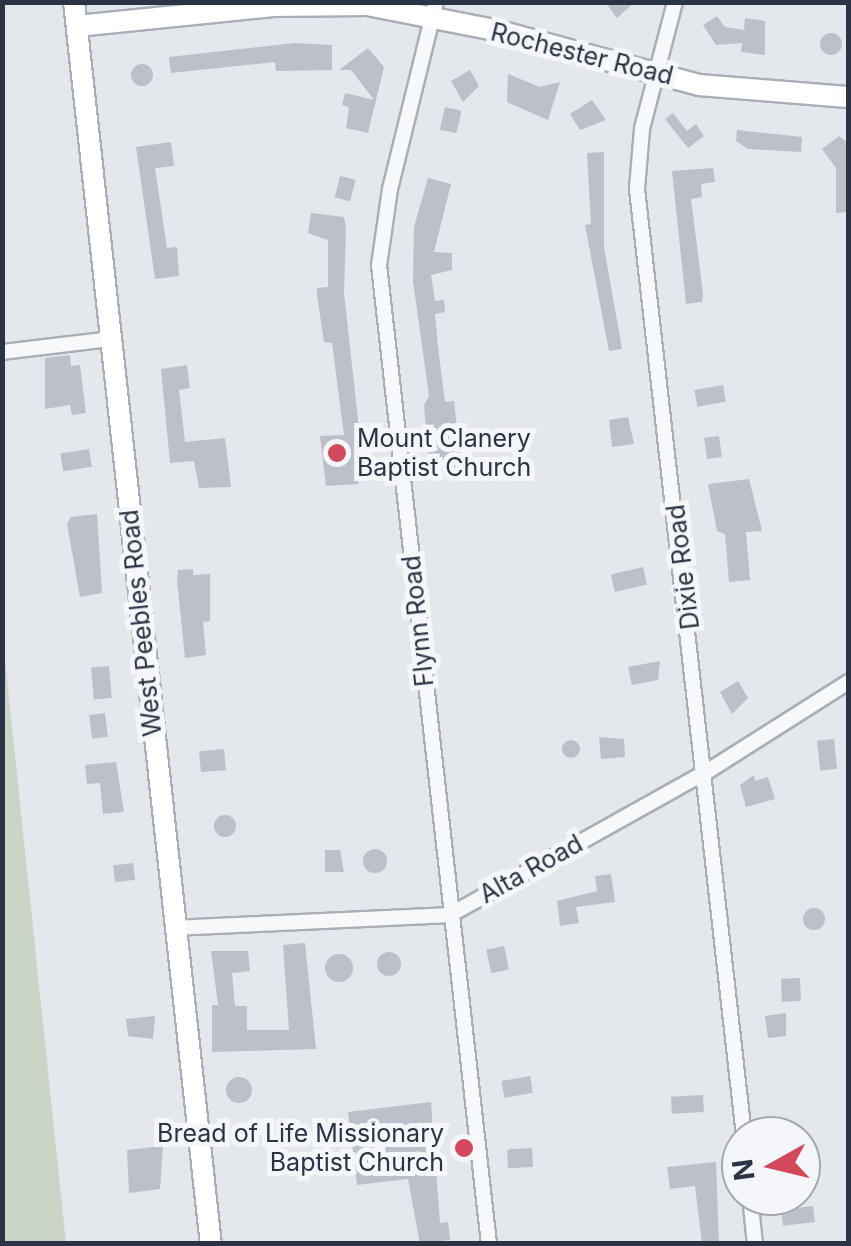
<!DOCTYPE html>
<style>
body{margin:0}
#map{position:relative;width:851px;height:1246px;overflow:hidden;background:#e4e7ec;font-family:Inter,sans-serif}
div>[style]{position:absolute}
.green>*{inset:0;background:#c9d6c5}
.building>*{inset:0;background:#bbc0ca;transform-origin:0 0}
.round{border-radius:50%}
.roads{filter:drop-shadow(2px 0 #a9aeb7) drop-shadow(-2px 0 #a9aeb7) drop-shadow(0 2px #a9aeb7) drop-shadow(0 -2px #a9aeb7)}
.street>*{height:14px;margin:-7px;padding:0 7px;transform-origin:7px;border-radius:7px;background:#f7f8fa}
.secondary>*{height:20px;margin:-10px;padding:0 10px;transform-origin:10px;border-radius:10px;background:#fff}
.dots>*{width:28px;height:28px;translate:-50% -50%;box-sizing:border-box;border:5px solid #f4f6f9;border-radius:50%}
span{translate:-50% -50%;white-space:nowrap;text-align:center;line-height:1.15;-webkit-text-stroke:10px #f4f6f9;paint-order:stroke}
.street-label{font-size:25px;color:#2b3445}
.poi-label{font-size:25px;color:#2b3445}
.left{translate:0 -50%;text-align:left}
.right{translate:-100% -50%;text-align:right}
.frame{position:absolute;inset:0;border:5px solid #2b3445;pointer-events:none}
.north{position:absolute;left:721px;top:1116px;width:100px;height:100px;box-sizing:border-box;background:#f4f6f9;border:2px solid #a4a8b1;border-radius:50%;rotate:262deg;font-size:28px;font-weight:700;line-height:40px;text-align:center;color:#2b3445}
.north::after{content:'';display:block;margin:auto;width:35px;height:45px;background:#d1495b;clip-path:polygon(50% 0,100% 100%,50% 72%,0 100%)}
</style>
<div id="map">
<div class="green">
<div style="clip-path:polygon(3px 641px,66px 1243px,3px 1243px)"></div>
</div>
<div class="building">
<div style="clip-path:polygon(605px 2px,635px 2px,617px 18px)"></div>
<div style="clip-path:polygon(717px 16px,725px 27px,744px 30px,745px 18px,765px 21px,765px 55px,741px 52px,742px 43px,716px 45px,703px 25px)"></div>
<div class="round" style="left:820px;top:33px;width:22px;height:22px"></div>
<div style="clip-path:polygon(295px 43px,332px 45px,332px 70px,276px 71px,275px 62px,171px 73px,169px 57px)"></div>
<div style="clip-path:polygon(368px 48px,384px 67px,368px 133px,346px 128px,349px 107px,342px 105px,345px 93px,374px 100px,351px 70px,339px 70px)"></div>
<div class="round" style="left:131px;top:64px;width:22px;height:22px"></div>
<div style="clip-path:polygon(470px 70px,479px 86px,463px 102px,451px 81px)"></div>
<div style="clip-path:polygon(508px 74px,540px 87px,560px 82px,548px 120px,507px 102px)"></div>
<div style="clip-path:polygon(592px 100px,606px 120px,580px 130px,570px 114px)"></div>
<div style="left:445px;top:107px;width:17px;height:23px;rotate:13deg"></div>
<div style="clip-path:polygon(673px 113px,687px 131px,696px 124px,704px 136px,688px 148px,665px 119px)"></div>
<div style="clip-path:polygon(737px 130px,802px 137px,801px 152px,748px 149px,736px 141px)"></div>
<div style="clip-path:polygon(839px 136px,848px 143px,848px 212px,836px 213px,836px 168px,822px 149px)"></div>
<div style="clip-path:polygon(171px 142px,174px 166px,155px 168px,167px 248px,177px 247px,179px 276px,155px 279px,136px 147px)"></div>
<div style="clip-path:polygon(604px 152px,604px 247px,622px 349px,609px 351px,585px 225px,591px 224px,587px 153px)"></div>
<div style="clip-path:polygon(713px 168px,715px 182px,701px 184px,702px 197px,691px 199px,703px 294px,702px 302px,686px 304px,672px 171px)"></div>
<div style="left:340px;top:176px;width:16px;height:22px;rotate:14deg"></div>
<div style="clip-path:polygon(428px 178px,451px 184px,434px 252px,452px 253px,452px 270px,431px 275px,435px 301px,444px 300px,445px 312px,435px 314px,438px 347px,445px 402px,454px 401px,462px 470px,430px 474px,424px 405px,429px 396px,413px 281px,414px 227px)"></div>
<div style="clip-path:polygon(311px 213px,344px 217px,346px 228px,344px 293px,360px 438px,358px 484px,326px 486px,320px 436px,344px 435px,332px 343px,324px 342px,317px 295px,317px 288px,328px 287px,328px 240px,308px 233px)"></div>
<div style="clip-path:polygon(70px 355px,71px 366px,80px 365px,86px 413px,72px 415px,70px 405px,45px 409px,45px 358px)"></div>
<div style="clip-path:polygon(187px 365px,190px 388px,179px 390px,185px 442px,225px 438px,231px 487px,199px 488px,194px 461px,170px 463px,161px 369px)"></div>
<div style="left:723px;top:385px;width:17px;height:29px;rotate:80deg"></div>
<div style="clip-path:polygon(628px 417px,634px 444px,612px 447px,609px 420px)"></div>
<div style="left:719px;top:436px;width:21px;height:15px;rotate:82deg"></div>
<div style="left:89px;top:449px;width:18px;height:29px;rotate:81deg"></div>
<div style="clip-path:polygon(749px 479px,762px 531px,746px 532px,750px 580px,729px 582px,725px 534px,717px 531px,708px 484px)"></div>
<div style="clip-path:polygon(97px 514px,102px 593px,80px 597px,67px 524px,71px 517px)"></div>
<div style="left:643px;top:567px;width:18px;height:33px;rotate:77deg"></div>
<div style="clip-path:polygon(193px 569px,193px 575px,210px 574px,210px 621px,203px 622px,206px 655px,185px 658px,177px 580px,178px 570px)"></div>
<div style="clip-path:polygon(660px 661px,658px 680px,632px 685px,628px 667px)"></div>
<div style="left:109px;top:666px;width:32px;height:18px;rotate:85deg"></div>
<div style="clip-path:polygon(738px 681px,748px 698px,732px 714px,720px 692px)"></div>
<div style="left:105px;top:713px;width:24px;height:16px;rotate:83deg"></div>
<div style="clip-path:polygon(599px 737px,624px 739px,625px 757px,601px 759px)"></div>
<div style="left:834px;top:739px;width:30px;height:17px;rotate:84deg"></div>
<div class="round" style="left:562px;top:740px;width:18px;height:18px"></div>
<div style="left:224px;top:749px;width:21px;height:25px;rotate:85deg"></div>
<div style="clip-path:polygon(116px 762px,124px 812px,103px 814px,100px 783px,87px 784px,85px 765px)"></div>
<div style="clip-path:polygon(754px 775px,755px 781px,768px 777px,775px 799px,746px 807px,740px 785px)"></div>
<div class="round" style="left:214px;top:815px;width:22px;height:22px"></div>
<div class="round" style="left:363px;top:849px;width:24px;height:24px"></div>
<div style="clip-path:polygon(325px 850px,340px 850px,344px 872px,325px 872px)"></div>
<div style="left:133px;top:863px;width:17px;height:20px;rotate:83deg"></div>
<div style="clip-path:polygon(611px 874px,615px 902px,576px 907px,579px 923px,560px 926px,557px 901px,597px 891px,595px 876px)"></div>
<div class="round" style="left:803px;top:908px;width:22px;height:22px"></div>
<div style="clip-path:polygon(305px 943px,316px 1049px,212px 1052px,212px 1005px,218px 1005px,211px 951px,248px 951px,250px 971px,232px 973px,235px 1006px,247px 1006px,247px 1030px,289px 1030px,283px 945px)"></div>
<div style="left:504px;top:946px;width:24px;height:18px;rotate:78deg"></div>
<div class="round" style="left:377px;top:952px;width:24px;height:24px"></div>
<div class="round" style="left:325px;top:954px;width:28px;height:28px"></div>
<div style="left:800px;top:978px;width:23px;height:19px;rotate:88deg"></div>
<div style="clip-path:polygon(786px 1013px,786px 1036px,768px 1038px,765px 1016px)"></div>
<div style="clip-path:polygon(155px 1016px,153px 1039px,128px 1036px,126px 1019px)"></div>
<div style="left:530px;top:1076px;width:17px;height:29px;rotate:80deg"></div>
<div class="round" style="left:226px;top:1077px;width:26px;height:26px"></div>
<div style="left:703px;top:1095px;width:17px;height:32px;rotate:87deg"></div>
<div style="clip-path:polygon(431px 1102px,440px 1223px,448px 1222px,450px 1240px,420px 1244px,408px 1179px,357px 1185px,348px 1112px)"></div>
<div style="clip-path:polygon(163px 1146px,160px 1189px,129px 1193px,127px 1150px)"></div>
<div style="left:532px;top:1148px;width:19px;height:25px;rotate:87deg"></div>
<div style="clip-path:polygon(716px 1162px,719px 1244px,702px 1244px,695px 1186px,670px 1189px,667px 1167px)"></div>
<div style="left:813px;top:1206px;width:16px;height:32px;rotate:83deg"></div>
</div>
<div class="roads">
<div class="street">
<div style="left:436px;top:2px;width:193px;rotate:103.8deg"></div>
<div style="left:390px;top:189px;width:77px;rotate:98.2deg"></div>
<div style="left:379px;top:265px;width:985px;rotate:83.59deg"></div>
<div style="left:675px;top:2px;width:131px;rotate:104.6deg"></div>
<div style="left:642px;top:129px;width:60px;rotate:94.8deg"></div>
<div style="left:637px;top:189px;width:953px;rotate:83.55deg"></div>
<div style="left:2px;top:352px;width:110px;rotate:-6.8deg"></div>
<div style="left:174px;top:928px;width:276px;rotate:-2.7deg"></div>
<div style="left:450px;top:915px;width:295px;rotate:-29.2deg"></div>
<div style="left:708px;top:771px;width:166px;rotate:-32.4deg"></div>
<div style="left:750px;top:1196px;width:48px;rotate:84.1deg"></div>
</div>
<div class="secondary">
<div style="left:74px;top:2px;width:1250px;rotate:83.71deg"></div>
<div style="left:77px;top:26px;width:197px;rotate:-5.8deg"></div>
<div style="left:273px;top:6px;width:94px;rotate:-0.6deg"></div>
<div style="left:367px;top:5px;width:130px;rotate:11.1deg"></div>
<div style="left:495px;top:30px;width:211px;rotate:15.1deg"></div>
<div style="left:699px;top:85px;width:149px;rotate:4.6deg"></div>
</div>
</div>
<div class="dots">
<div style="left:337px;top:453px;background:#d1495b"></div>
<div style="left:464px;top:1148px;background:#d1495b"></div>
</div>
<div class="street-label">
<span style="left:582px;top:54px;rotate:14deg">Rochester Road</span>
<span style="left:683px;top:567px;rotate:-97deg">Dixie Road</span>
<span style="left:418px;top:621px;rotate:-96deg">Flynn Road</span>
<span style="left:141px;top:623px;rotate:-96deg">West Peebles Road</span>
<span style="left:531px;top:869px;rotate:-29deg">Alta Road</span>
</div>
<div class="poi-label">
<span class="left" style="left:357px;top:453px">Mount Clanery<br>Baptist Church</span>
<span class="right" style="left:444px;top:1148px">Bread of Life Missionary<br>Baptist Church</span>
</div>
<div class="frame"></div>
<div class="north">N</div>
</div>
